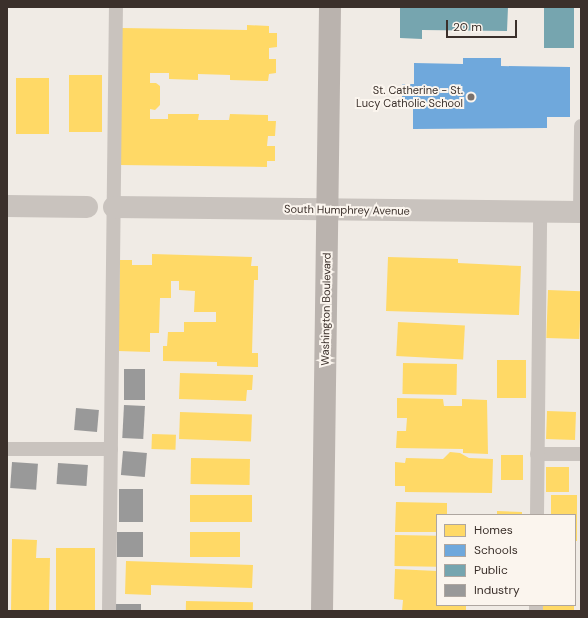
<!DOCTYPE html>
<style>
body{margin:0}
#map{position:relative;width:588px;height:618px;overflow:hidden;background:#f0ebe5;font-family:"DM Sans",sans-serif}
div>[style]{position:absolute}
.homes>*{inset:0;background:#ffd966;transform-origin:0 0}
.schools>*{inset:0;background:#6fa8dc}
.public>*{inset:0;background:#76a5af;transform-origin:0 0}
.industry>*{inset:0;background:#999;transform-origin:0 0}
.lane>*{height:14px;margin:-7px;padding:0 7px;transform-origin:7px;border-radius:7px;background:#c9c3be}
.street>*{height:22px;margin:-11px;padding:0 11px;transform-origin:11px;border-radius:11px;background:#c9c3be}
.secondary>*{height:22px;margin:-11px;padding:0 11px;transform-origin:11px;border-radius:11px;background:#bab3ae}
.dots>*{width:11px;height:11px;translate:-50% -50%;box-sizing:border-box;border:2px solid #fbf5ee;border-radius:50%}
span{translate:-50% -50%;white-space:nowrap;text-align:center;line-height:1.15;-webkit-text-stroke:4px #fbf5ee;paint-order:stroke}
.poi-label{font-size:11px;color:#3b302b}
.right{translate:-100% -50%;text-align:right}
.street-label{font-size:11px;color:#3b302b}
.frame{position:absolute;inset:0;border:8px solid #3b302b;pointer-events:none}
.legend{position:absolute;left:436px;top:514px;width:140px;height:92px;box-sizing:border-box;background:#fbf5ee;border:1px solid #aea6a0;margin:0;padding:5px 7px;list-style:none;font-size:12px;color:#3b302b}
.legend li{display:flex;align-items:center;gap:8px;height:20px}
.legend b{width:20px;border:1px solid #aea6a0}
.scale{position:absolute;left:446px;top:20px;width:71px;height:18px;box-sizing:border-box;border:2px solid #3b302b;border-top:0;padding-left:5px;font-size:12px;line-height:14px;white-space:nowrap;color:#3b302b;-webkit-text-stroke:3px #fbf5ee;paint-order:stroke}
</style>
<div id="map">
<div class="homes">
<div style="clip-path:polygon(247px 25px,269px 26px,269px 33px,277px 33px,277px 47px,269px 48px,269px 59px,276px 59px,276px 73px,269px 74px,268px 81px,230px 80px,230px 75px,198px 74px,198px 80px,169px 79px,169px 73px,150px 73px,150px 83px,156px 83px,160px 86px,160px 105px,155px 110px,150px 109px,150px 119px,168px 119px,168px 114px,199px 114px,198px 120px,229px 120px,230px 114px,268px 115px,268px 121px,276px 121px,275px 136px,268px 136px,267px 146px,275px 146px,275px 161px,267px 161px,267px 167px,120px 165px,122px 28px,247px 30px)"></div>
<div style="left:69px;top:75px;width:33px;height:57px"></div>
<div style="left:16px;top:78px;width:33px;height:56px"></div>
<div style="clip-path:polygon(152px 254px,252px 257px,251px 266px,258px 266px,258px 280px,254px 280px,252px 353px,258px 353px,258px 367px,217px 366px,217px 362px,163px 361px,163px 346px,167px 346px,168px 332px,184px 332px,184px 322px,216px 322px,216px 312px,194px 312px,195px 291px,179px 290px,179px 281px,171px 281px,171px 298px,160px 298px,159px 333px,150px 333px,150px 352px,118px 351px,120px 260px,132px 260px,132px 265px,152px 265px)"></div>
<div style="clip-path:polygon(388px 257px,458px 259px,458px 263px,521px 266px,519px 315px,386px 311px)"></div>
<div style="left:548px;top:290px;width:33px;height:48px;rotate:2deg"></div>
<div style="left:398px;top:322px;width:67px;height:34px;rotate:3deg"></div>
<div style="left:497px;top:360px;width:29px;height:38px"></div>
<div style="left:403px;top:363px;width:54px;height:31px;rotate:1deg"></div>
<div style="clip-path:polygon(180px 373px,253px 375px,252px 390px,247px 390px,246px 401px,179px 399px)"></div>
<div style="clip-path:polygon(397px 398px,443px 399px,444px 406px,462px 406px,462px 399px,487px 400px,488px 454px,463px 453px,463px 449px,396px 448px,397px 431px,406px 431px,407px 418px,397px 418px)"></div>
<div style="left:547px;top:411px;width:29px;height:28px;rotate:2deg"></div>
<div style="left:180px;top:412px;width:72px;height:27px;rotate:2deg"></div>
<div style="left:152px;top:434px;width:24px;height:15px;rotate:2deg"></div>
<div style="clip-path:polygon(450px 452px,460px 453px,469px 458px,493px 459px,492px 493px,405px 492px,405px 486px,395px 486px,395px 462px,405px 463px,406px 458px,443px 459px)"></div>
<div style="left:501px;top:455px;width:22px;height:25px"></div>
<div style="left:191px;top:458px;width:59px;height:26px;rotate:1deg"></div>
<div style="left:546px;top:467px;width:23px;height:25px"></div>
<div style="left:190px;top:495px;width:62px;height:27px"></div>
<div style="clip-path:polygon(551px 495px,577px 495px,577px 541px,575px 541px,575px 515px,551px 515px)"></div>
<div style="clip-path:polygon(396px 502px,447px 503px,447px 515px,437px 515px,437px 532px,395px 532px)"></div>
<div style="clip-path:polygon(497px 511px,522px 512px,522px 515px,497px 515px)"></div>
<div style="left:190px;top:532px;width:50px;height:25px"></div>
<div style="left:395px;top:535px;width:42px;height:31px;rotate:1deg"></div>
<div style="clip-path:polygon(12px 539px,37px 540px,36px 558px,50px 558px,49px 611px,11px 611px)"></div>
<div style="left:56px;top:548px;width:39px;height:63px"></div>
<div style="clip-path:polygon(126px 561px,253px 565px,252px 588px,151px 585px,151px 595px,125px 594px)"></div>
<div style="clip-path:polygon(395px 569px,437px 571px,437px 605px,466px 605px,466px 611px,402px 611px,403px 600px,394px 599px)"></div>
<div style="left:186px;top:601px;width:67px;height:10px;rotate:1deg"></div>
<div style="left:542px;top:605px;width:32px;height:6px"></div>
</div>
<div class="schools">
<div style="clip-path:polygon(463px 58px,501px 58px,501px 66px,570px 67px,570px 117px,547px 117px,547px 128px,413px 129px,413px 104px,402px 104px,402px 84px,414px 84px,414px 63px,463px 64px)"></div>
</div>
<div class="public">
<div style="clip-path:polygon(400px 7px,508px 7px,507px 31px,422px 30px,422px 39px,400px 38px)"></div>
<div style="left:544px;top:7px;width:30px;height:41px"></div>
</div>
<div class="industry">
<div style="left:124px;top:369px;width:21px;height:31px"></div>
<div style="left:124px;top:405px;width:21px;height:33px;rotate:3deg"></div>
<div style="left:76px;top:408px;width:23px;height:22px;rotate:5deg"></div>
<div style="left:123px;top:451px;width:24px;height:24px;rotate:5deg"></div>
<div style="left:12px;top:462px;width:26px;height:26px;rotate:4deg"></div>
<div style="left:58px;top:463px;width:30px;height:21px;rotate:4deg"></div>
<div style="left:119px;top:489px;width:24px;height:33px"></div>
<div style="left:117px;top:532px;width:26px;height:25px"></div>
<div style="left:114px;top:604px;width:27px;height:7px"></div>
</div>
<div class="lane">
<div style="left:580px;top:212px;width:86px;rotate:-89.3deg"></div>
<div style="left:7px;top:449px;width:104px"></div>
<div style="left:537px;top:454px;width:44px"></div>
<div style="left:537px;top:515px;width:303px;rotate:-89.4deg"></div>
<div style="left:109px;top:611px;width:604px;rotate:-89.34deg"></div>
<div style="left:536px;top:611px;width:6px;rotate:-90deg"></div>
</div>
<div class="street">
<div style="left:7px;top:206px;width:80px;rotate:0.7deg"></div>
<div style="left:114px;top:207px;width:467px;rotate:0.6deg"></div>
</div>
<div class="secondary">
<div style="left:322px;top:611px;width:604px;rotate:-89.24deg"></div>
</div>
<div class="dots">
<div style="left:471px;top:97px;background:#7a716c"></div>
</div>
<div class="poi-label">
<span class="right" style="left:463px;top:97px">St. Catherine - St.<br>Lucy Catholic School</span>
</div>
<div class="street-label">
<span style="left:347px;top:210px;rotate:1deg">South Humphrey Avenue</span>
<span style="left:326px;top:309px;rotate:-89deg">Washington Boulevard</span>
</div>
<div class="frame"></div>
<ul class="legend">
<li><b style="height:11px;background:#ffd966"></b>Homes</li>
<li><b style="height:11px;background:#6fa8dc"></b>Schools</li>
<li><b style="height:11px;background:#76a5af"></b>Public</li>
<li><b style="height:11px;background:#999"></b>Industry</li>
</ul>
<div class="scale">20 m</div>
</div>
